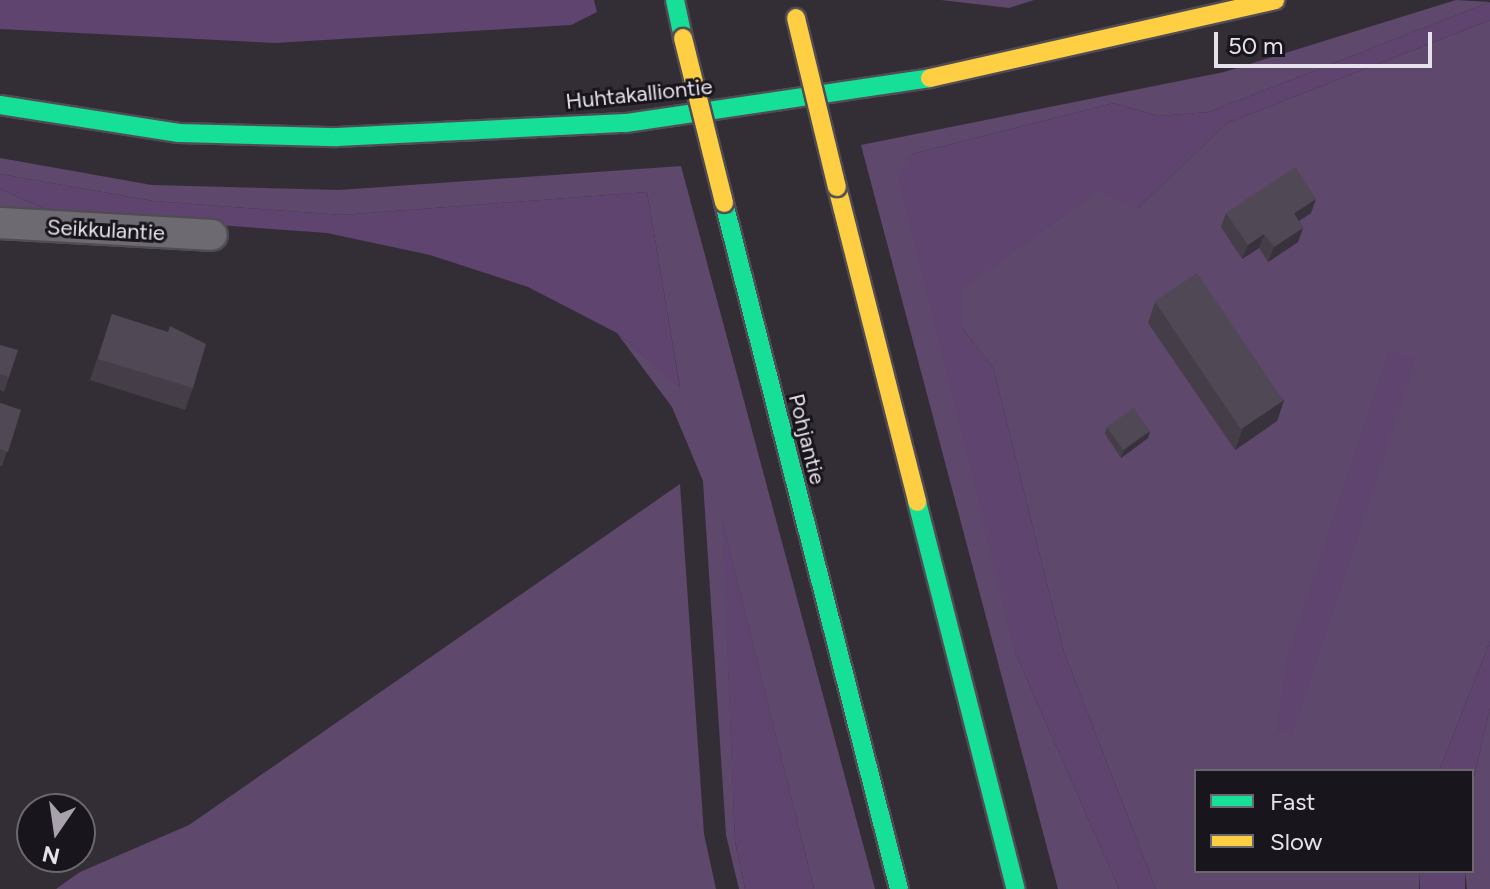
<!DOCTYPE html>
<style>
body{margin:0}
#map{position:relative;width:1490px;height:889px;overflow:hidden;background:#332e36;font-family:Figtree,sans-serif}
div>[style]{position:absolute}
.green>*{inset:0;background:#5e486c}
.forest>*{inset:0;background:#5e446e;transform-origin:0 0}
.roads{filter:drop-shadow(2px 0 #504c53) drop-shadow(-2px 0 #504c53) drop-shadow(0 2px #504c53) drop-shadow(0 -2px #504c53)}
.street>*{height:30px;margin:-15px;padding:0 15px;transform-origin:15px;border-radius:15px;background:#6e6a71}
.fast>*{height:18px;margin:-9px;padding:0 9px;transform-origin:9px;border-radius:9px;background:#16e098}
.slow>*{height:18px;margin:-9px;padding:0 9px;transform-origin:9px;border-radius:9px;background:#ffcf43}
.bridges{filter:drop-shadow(2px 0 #504c53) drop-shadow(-2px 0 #504c53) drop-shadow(0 2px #504c53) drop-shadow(0 -2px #504c53)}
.slow-bridge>*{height:18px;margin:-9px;padding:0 9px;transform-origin:9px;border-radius:9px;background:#ffcf43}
.wall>*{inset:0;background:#453e49}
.shaded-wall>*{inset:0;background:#38323c}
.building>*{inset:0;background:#504855;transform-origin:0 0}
span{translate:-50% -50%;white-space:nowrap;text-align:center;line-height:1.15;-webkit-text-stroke:6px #19151c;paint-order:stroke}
.street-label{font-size:22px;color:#e7e1ec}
.legend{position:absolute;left:1194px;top:769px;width:280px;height:104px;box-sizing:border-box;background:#19151c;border:2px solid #6b676f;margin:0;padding:10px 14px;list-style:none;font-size:24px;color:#e7e1ec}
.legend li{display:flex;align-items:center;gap:16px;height:40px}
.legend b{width:40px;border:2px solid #6b676f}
.north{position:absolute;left:16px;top:793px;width:80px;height:80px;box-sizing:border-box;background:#19151c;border:2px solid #6b676f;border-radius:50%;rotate:193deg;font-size:22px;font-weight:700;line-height:32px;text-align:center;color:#e7e1ec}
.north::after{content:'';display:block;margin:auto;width:28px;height:36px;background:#a8a2ac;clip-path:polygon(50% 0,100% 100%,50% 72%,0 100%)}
.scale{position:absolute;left:1214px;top:32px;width:218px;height:36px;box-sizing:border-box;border:4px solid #e7e1ec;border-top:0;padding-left:10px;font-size:24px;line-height:28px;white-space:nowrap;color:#e7e1ec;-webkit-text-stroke:6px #19151c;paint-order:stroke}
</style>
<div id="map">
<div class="green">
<div style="clip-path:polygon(941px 0,1034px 0,1009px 8px)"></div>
<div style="clip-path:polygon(1456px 0,1490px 2px,1209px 112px,1158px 116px,1114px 103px,912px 154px,1016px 655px,1119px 889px,1058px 889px,861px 145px,1224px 72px)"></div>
<div style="clip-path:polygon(1490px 20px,1490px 641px,1439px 771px,1196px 771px,1196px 871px,1420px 871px,1419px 889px,1156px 889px,1064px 652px,993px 367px,962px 328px,961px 289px,1099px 190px,1138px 208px,1227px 123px)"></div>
<div style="clip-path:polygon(0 158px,152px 185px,339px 190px,681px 166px,875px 889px,814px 889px,723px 525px,735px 841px,745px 889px,739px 889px,726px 835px,703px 481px,672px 407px,617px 333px,680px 387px,647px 192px,342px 215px,153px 201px,0 174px)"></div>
<div style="clip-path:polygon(0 189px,54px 213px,0 212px)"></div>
<div style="clip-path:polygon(680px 484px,704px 834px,716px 889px,56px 889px,80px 872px,189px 825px)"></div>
<div style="clip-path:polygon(1490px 708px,1490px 889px,1467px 889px,1465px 871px,1472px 871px,1472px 786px)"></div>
</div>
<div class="forest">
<div style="clip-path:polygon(0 0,594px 0,597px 12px,571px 25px,275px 43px,0 29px)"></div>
<div style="clip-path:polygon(1490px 2px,1490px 20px,1227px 123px,1137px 209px,1099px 191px,962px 289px,962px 328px,993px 367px,1064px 652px,1156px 889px,1119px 889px,1016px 655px,897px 176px,912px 154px,1114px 103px,1158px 116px,1209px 112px)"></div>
<div style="clip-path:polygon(0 174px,153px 201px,342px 215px,647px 192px,680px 388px,617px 333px,528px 287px,430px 255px,327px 233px,54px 213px,0 189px)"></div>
<div style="clip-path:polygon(1389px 350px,1416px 359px,1292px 736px,1277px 731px,1285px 665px)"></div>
<div style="clip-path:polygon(722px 520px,814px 889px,745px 889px,735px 841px)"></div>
<div style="clip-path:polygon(1490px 641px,1490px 708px,1472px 786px,1472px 771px,1439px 771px)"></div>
<div style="left:1420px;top:871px;width:45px;height:18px"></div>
</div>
<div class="roads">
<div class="street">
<div style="left:0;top:223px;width:212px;rotate:3.2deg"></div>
</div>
<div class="fast">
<div style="left:675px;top:0;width:39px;rotate:78deg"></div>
<div style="left:0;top:105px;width:181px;rotate:8.9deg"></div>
<div style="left:179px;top:133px;width:158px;rotate:1.5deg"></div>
<div style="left:337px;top:137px;width:289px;rotate:-2.8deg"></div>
<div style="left:626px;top:123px;width:307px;rotate:-8.4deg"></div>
<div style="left:724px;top:203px;width:708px;rotate:75.69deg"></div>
<div style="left:917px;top:502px;width:399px;rotate:75.7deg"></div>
</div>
<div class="slow">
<div style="left:930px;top:78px;width:354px;rotate:-12.7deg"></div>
<div style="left:837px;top:187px;width:325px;rotate:75.7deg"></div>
</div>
</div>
<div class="bridges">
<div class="slow-bridge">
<div style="left:796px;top:18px;width:174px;rotate:76.4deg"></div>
<div style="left:683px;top:38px;width:170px;rotate:76deg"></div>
</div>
</div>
<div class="wall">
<div style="clip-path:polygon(1226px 213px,1311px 213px,1299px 221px,1303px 228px,1298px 242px,1268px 262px,1259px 248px,1242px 259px,1221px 227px)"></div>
<div style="clip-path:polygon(1155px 302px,1284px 400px,1277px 421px,1235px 450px,1148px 323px)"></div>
<div style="clip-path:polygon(112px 314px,193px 388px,185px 410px,90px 380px)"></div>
<div style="clip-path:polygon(0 345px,9px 377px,4px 392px,0 390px)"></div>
<div style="clip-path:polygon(0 403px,21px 410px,2px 466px,0 466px)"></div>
<div style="clip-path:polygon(1107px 427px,1150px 431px,1148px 438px,1121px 458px,1105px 434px)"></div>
</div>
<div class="shaded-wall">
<div style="clip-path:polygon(1316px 199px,1311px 213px,1289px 228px,1294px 213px)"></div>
<div style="clip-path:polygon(1303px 228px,1298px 242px,1268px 262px,1274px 247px)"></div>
<div style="clip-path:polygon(1264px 234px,1259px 248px,1242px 259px,1248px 245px)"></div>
<div style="clip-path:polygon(1284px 400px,1277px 421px,1235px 450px,1243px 428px)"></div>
<div style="clip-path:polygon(1150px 431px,1148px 438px,1121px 458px,1124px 450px)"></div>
</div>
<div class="building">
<div style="clip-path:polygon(1295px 167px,1316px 199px,1294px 213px,1303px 228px,1274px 247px,1264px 234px,1248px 245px,1226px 213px)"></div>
<div style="left:1197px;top:273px;width:154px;height:51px;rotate:56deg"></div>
<div style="clip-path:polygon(112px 314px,168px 332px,170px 326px,206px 344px,193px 388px,98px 359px)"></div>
<div style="clip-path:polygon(0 345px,18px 350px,9px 377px,0 374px)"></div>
<div style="clip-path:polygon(0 403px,21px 410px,8px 452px,0 449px)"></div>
<div style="left:1134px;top:408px;width:28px;height:33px;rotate:55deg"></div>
</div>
<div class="street-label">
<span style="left:639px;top:94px;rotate:-6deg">Huhtakalliontie</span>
<span style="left:106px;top:230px;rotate:3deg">Seikkulantie</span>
<span style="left:807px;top:439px;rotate:76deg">Pohjantie</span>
</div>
<ul class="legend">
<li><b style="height:10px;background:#16e098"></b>Fast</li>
<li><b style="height:10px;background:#ffcf43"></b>Slow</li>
</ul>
<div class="north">N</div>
<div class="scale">50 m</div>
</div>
